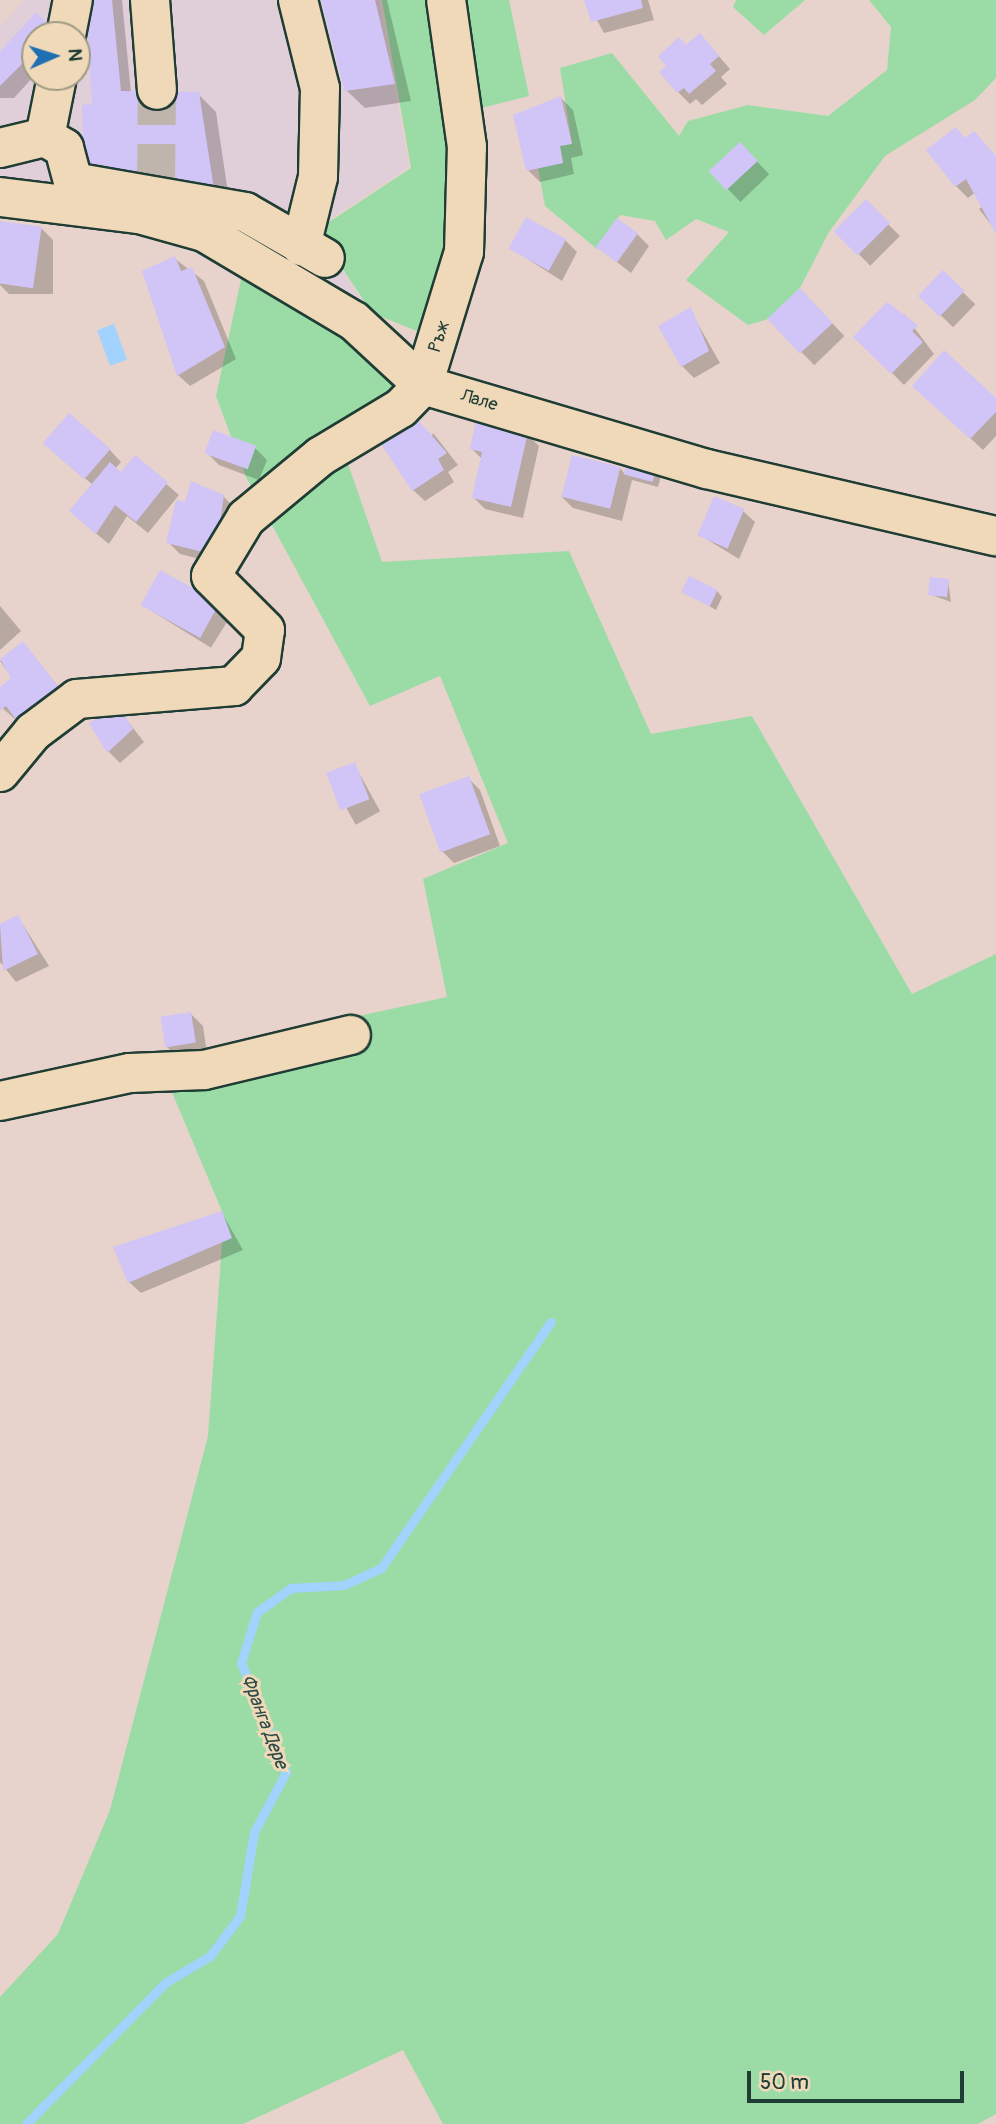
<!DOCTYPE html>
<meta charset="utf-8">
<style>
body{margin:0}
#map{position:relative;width:996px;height:2124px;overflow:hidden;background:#e7d3cb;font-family:Pangolin,sans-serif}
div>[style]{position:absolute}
.built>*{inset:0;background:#e0ced8}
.green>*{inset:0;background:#9bdca6}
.water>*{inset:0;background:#a2d2fe;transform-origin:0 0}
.shadow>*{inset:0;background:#0003;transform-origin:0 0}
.stream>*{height:9px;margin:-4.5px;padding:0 4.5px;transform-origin:4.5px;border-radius:4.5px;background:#a2d2fe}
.building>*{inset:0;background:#d1c4f6;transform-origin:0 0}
.minor-tunnel>*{height:38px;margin-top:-19px;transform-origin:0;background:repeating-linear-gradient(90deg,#bfb5ad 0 38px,transparent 0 57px)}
.roads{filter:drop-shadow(2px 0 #1f3d34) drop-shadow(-2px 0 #1f3d34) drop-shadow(0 2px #1f3d34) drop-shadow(0 -2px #1f3d34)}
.minor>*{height:38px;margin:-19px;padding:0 19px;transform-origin:19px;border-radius:19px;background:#f0d9b9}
span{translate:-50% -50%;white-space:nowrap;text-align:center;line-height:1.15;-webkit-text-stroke:6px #f0d9b9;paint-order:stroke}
.street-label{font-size:18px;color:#1f3d34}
.water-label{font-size:19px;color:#2c4c48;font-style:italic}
.north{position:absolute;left:21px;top:21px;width:70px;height:70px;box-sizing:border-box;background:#f0d9b9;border:2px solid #9c9b84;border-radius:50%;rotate:87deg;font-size:19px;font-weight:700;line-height:28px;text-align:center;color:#1f3d34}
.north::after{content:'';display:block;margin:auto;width:24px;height:32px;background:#1f6fb2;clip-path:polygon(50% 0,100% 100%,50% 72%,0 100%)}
.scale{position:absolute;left:747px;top:2071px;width:217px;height:32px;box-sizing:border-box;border:4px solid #1f3d34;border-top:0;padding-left:9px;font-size:21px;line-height:24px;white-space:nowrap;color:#1f3d34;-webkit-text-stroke:5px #f0d9b9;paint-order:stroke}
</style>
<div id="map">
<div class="built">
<div style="clip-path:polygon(evenodd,24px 0,380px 0,409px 167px,315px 229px,369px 311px,196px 209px,0 184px,0 27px,24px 0,35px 35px,77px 35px,77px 77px,35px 77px,35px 35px)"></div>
</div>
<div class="green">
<div style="clip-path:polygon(382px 0,428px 0,447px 157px,444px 263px,417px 331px,372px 313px,317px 230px,411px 168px)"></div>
<div style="clip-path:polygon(446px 0,509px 0,529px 96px,462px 113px)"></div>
<div style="clip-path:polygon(736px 0,805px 0,764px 35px,733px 7px)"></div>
<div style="clip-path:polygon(869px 0,996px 0,996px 78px,975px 100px,885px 156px,829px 232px,800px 288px,768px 319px,748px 325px,686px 280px,729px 232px,696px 219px,666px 240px,655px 221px,620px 215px,597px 249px,545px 206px,538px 168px,563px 163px,560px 146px,572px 143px,560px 68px,612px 53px,679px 136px,688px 121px,748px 105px,828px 116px,887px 70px,891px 27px)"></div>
<div style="clip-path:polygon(242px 275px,339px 325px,400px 390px,337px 432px,382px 562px,569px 551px,651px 734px,752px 716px,912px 994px,996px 954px,996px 2114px,978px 2124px,443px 2124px,403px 2050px,243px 2124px,0 2124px,0 1997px,58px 1934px,110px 1810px,208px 1436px,224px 1216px,158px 1059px,447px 997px,423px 879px,508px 843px,440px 676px,370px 706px,246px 477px,216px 396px)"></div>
</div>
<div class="water">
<div style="left:114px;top:324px;width:38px;height:18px;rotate:70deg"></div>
</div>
<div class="shadow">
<div style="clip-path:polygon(88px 0,122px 0,131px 93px,198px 94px,216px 112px,230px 206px,94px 106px)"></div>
<div style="clip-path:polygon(322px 0,387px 0,411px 101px,365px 108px,347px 91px)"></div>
<div style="clip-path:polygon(586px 0,648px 0,654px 20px,604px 33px)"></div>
<div style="clip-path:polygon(36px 15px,57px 35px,35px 35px,35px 75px,14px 98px,0 98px,0 55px)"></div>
<div style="clip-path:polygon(686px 47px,711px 47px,730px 69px,721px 77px,727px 84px,702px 105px,696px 99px,690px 104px,678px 92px)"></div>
<div style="clip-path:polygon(561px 98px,573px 110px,583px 155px,571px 158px,574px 174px,540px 182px,528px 170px)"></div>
<div style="clip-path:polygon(966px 139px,996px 159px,996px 231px,979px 209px,987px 203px,977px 191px,968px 198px,956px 186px)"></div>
<div style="left:740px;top:144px;width:42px;height:40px;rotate:46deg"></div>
<div style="left:866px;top:202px;width:48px;height:42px;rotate:45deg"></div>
<div style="clip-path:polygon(0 224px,41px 228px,53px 240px,53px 294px,9px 294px,0 285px)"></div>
<div style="clip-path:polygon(637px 234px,649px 246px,631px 273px,599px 248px)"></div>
<div style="clip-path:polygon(565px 240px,577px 252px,562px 281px,512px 249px)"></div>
<div style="clip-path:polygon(174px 258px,204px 281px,236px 359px,190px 386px,178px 375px)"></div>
<div style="left:943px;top:273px;width:45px;height:32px;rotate:44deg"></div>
<div style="left:800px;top:290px;width:64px;height:42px;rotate:46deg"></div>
<div style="clip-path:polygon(690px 310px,720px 363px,694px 378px,682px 366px)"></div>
<div style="clip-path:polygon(904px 314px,934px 354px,904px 385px,856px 337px)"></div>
<div style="clip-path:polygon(926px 397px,996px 400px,996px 436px,983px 450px)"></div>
<div style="clip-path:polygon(433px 433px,458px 465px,448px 472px,454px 482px,425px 501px,413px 490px)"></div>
<div style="clip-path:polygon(527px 434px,539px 446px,523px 518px,485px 509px,473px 497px,482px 459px,472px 449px)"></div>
<div style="clip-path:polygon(255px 448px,267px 460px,259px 480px,219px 465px,207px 453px)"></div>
<div style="clip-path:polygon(110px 450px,121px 462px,115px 469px,121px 474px,135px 457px,179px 495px,148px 533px,127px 516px,109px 544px,83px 523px,93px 485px,57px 455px)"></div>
<div style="clip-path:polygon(620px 468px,625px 474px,663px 469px,658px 487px,632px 480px,622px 521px,573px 508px,561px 496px)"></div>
<div style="clip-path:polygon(223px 496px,235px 508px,219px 564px,180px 554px,168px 542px,186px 503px)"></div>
<div style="clip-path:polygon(743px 511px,755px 522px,739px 559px,698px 534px)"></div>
<div style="left:161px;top:573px;width:82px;height:37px;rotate:32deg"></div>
<div style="clip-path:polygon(948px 581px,951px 602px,929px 594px)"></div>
<div style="clip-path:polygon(683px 591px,717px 591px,722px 597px,716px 610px)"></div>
<div style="clip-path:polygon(0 606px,21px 631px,0 650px)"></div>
<div style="clip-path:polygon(23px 643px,73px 705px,33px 735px,0 706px,0 689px,13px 679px,0 661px)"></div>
<div style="clip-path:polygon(118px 709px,144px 742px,120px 763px,108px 751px)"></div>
<div style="left:354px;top:764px;width:54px;height:28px;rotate:61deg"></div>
<div style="clip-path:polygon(468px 778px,480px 790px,500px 846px,454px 863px,442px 851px)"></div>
<div style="clip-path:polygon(18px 917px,49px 966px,16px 982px,0 962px,0 926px)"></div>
<div style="clip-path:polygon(191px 1014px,203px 1026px,207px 1054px,179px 1059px,167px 1047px)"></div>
<div style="clip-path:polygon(222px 1213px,243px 1250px,141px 1293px,129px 1282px)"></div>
</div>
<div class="stream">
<div style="left:26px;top:2124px;width:198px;rotate:-45.4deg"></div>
<div style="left:165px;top:1983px;width:52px;rotate:-31deg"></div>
<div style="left:210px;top:1956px;width:50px;rotate:-53.1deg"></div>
<div style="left:240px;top:1916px;width:85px;rotate:-80.5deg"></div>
<div style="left:254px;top:1832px;width:68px;rotate:-61.9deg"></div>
<div style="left:286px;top:1772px;width:118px;rotate:-112.4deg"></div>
<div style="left:241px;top:1663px;width:53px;rotate:-72.6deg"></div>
<div style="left:257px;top:1612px;width:42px;rotate:-35.2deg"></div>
<div style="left:291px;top:1588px;width:53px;rotate:-3.2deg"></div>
<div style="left:344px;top:1585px;width:41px;rotate:-24.7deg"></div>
<div style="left:381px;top:1568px;width:299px;rotate:-55.4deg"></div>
</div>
<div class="building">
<div style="clip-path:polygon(86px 0,112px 0,121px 91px,199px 92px,214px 189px,84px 174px,82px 105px,92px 104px)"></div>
<div style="clip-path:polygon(321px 0,375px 0,395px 84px,345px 91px)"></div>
<div style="clip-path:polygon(584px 0,641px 0,643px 8px,591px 22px)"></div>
<div style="clip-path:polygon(36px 12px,54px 30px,35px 35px,35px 51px,0 86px,0 52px)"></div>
<div style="clip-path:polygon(700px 33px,719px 56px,710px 64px,716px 71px,689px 94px,684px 88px,677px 93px,659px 72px,666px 66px,658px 56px,679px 37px,686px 45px)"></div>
<div style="clip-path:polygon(561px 96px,572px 144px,560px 146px,563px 163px,526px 171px,513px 115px)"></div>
<div style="clip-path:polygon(956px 127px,965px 138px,974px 131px,996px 156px,996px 234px,966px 179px,955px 187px,926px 150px)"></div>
<div style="left:740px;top:142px;width:26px;height:43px;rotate:47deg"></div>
<div style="left:866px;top:199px;width:34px;height:46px;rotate:45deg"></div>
<div style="left:526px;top:217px;width:46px;height:36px;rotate:29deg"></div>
<div style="left:617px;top:218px;width:26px;height:36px;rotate:36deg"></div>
<div style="left:0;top:221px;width:42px;height:62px;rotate:8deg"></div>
<div style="clip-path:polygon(175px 256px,181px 271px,192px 267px,225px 347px,177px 376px,142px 271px)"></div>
<div style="left:943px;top:270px;width:30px;height:36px;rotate:44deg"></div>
<div style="left:800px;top:288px;width:48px;height:45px;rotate:47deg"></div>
<div style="clip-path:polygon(887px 302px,918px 325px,912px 331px,923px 342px,891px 374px,853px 337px)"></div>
<div style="clip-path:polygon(691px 307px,709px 351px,681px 367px,658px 326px)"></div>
<div style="clip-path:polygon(944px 350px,996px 398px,996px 412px,970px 439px,912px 386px)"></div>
<div style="left:69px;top:413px;width:55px;height:40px;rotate:41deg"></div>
<div style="clip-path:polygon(418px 420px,447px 453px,438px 459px,444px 470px,412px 491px,381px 444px)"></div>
<div style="clip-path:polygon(476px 420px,528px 432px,511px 507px,472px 498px,482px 452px,470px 449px)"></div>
<div style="left:213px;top:430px;width:46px;height:25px;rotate:20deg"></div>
<div style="left:629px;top:454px;width:30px;height:21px;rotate:15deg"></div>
<div style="clip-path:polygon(135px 455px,168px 482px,136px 522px,115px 505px,96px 534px,69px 511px,110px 462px,121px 472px)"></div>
<div style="left:572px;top:455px;width:50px;height:43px;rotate:14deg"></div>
<div style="clip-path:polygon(191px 481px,224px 495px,218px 537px,207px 553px,166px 543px,176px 500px,185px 502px)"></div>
<div style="left:714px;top:496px;width:33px;height:43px;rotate:23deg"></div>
<div style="left:160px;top:570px;width:68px;height:40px;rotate:29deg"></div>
<div style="left:689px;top:576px;width:32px;height:18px;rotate:26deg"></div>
<div style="left:930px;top:577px;width:19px;height:18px;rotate:6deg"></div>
<div style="clip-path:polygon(23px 641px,62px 692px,20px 725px,6px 706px,0 711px,0 687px,11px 678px,0 659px)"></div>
<div style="clip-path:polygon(119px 707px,133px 729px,107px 753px,89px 723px)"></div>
<div style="left:355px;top:762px;width:40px;height:31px;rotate:69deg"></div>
<div style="left:469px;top:776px;width:62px;height:53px;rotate:70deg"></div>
<div style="clip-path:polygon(18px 915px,38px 954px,3px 971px,0 924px)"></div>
<div style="left:191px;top:1012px;width:31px;height:31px;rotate:81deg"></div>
<div style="clip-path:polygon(222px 1211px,232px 1238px,128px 1283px,113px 1247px)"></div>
</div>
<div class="minor-tunnel">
<div style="left:156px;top:182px;width:92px;rotate:-89.4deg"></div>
</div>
<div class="roads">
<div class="minor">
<div style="left:150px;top:0;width:90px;rotate:85.6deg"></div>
<div style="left:298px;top:0;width:91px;rotate:76deg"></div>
<div style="left:320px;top:88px;width:89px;rotate:91.3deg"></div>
<div style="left:318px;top:177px;width:71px;rotate:103.8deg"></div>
<div style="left:66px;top:35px;width:36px;rotate:-79deg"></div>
<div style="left:45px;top:137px;width:61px;rotate:-78.7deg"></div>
<div style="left:0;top:148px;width:46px;rotate:-13.7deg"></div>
<div style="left:45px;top:137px;width:22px;rotate:30deg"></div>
<div style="left:64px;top:148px;width:35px;rotate:75deg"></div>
<div style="left:73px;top:182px;width:175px;rotate:9.9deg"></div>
<div style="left:245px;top:212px;width:92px;rotate:29.9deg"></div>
<div style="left:0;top:197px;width:140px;rotate:7deg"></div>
<div style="left:139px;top:214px;width:67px;rotate:15.5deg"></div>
<div style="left:204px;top:232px;width:174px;rotate:30.7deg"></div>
<div style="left:354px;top:321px;width:94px;rotate:42.8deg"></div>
<div style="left:423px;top:385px;width:296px;rotate:16.5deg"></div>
<div style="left:707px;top:469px;width:297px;rotate:13.1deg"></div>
<div style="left:0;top:772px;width:52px;rotate:-50.5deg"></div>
<div style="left:33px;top:732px;width:55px;rotate:-36.9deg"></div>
<div style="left:77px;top:699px;width:158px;rotate:-4.7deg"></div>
<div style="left:234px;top:686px;width:39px;rotate:-46deg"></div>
<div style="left:261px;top:658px;width:28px;rotate:-82deg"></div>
<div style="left:265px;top:630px;width:76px;rotate:-135deg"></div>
<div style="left:211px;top:576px;width:68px;rotate:-58.9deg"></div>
<div style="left:246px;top:518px;width:97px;rotate:-39.6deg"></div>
<div style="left:321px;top:456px;width:93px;rotate:-31deg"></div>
<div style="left:401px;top:408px;width:32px;rotate:-46deg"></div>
<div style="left:423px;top:385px;width:139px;rotate:-72.9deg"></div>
<div style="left:464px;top:252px;width:105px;rotate:-88.4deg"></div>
<div style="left:467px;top:147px;width:148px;rotate:-98.1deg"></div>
<div style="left:0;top:1101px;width:133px;rotate:-12.2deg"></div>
<div style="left:130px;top:1073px;width:74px;rotate:-2.3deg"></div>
<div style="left:204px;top:1070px;width:151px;rotate:-13.4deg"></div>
</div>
</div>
<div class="street-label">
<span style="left:440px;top:337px;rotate:-71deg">Ръж</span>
<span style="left:479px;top:401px;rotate:16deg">Лале</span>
</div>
<div class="water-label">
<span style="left:264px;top:1722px;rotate:69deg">Франга Дере</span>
</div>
<div class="north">N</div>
<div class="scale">50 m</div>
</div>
